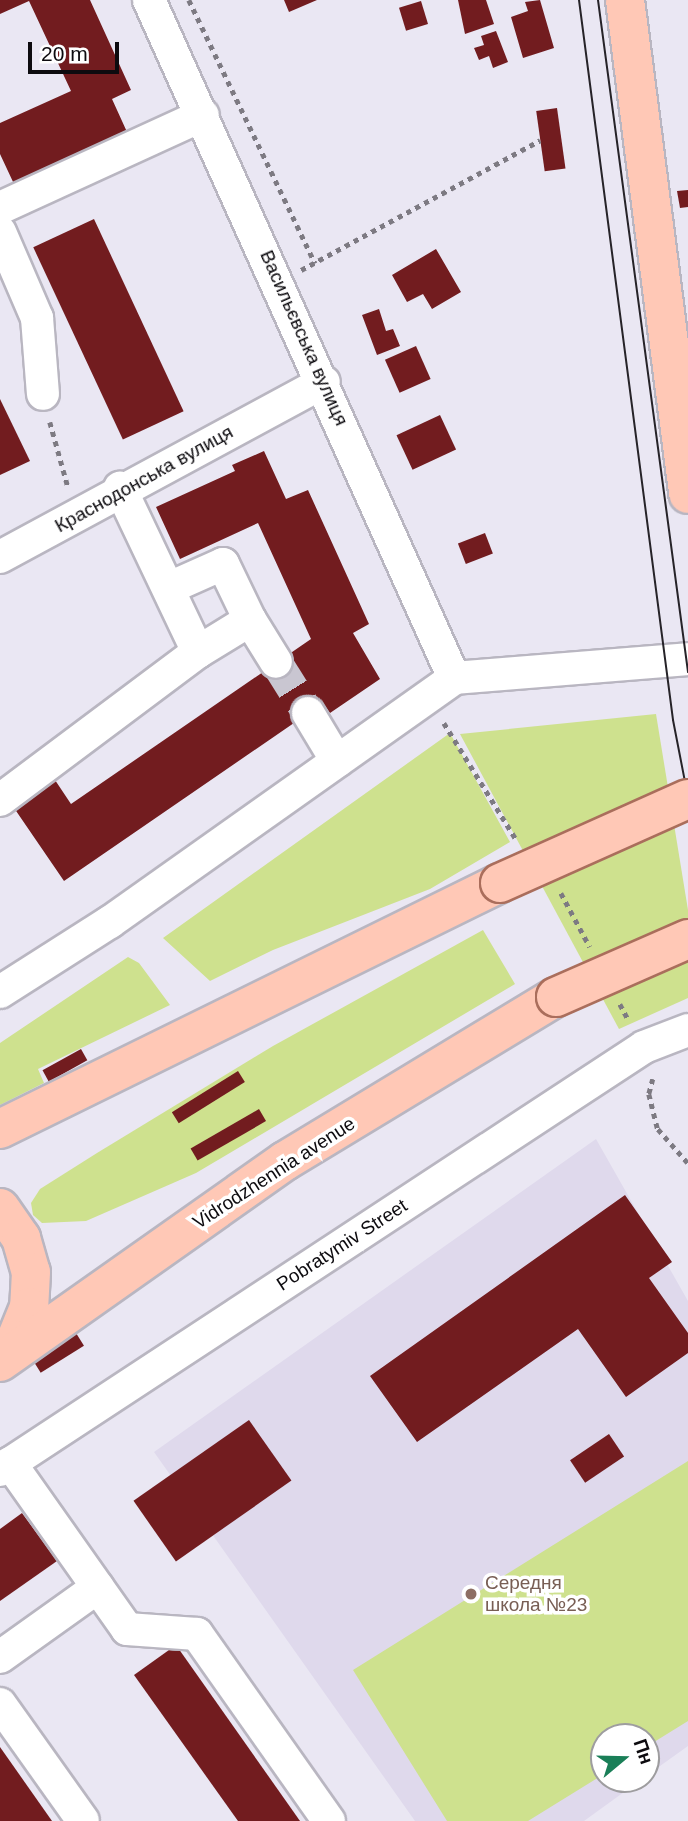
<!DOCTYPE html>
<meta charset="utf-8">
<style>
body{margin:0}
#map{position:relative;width:688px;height:1821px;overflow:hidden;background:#eae7f3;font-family:Helvetica,sans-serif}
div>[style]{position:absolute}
.built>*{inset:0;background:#dfd9ec}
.green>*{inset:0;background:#cee18e}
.building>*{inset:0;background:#721c1f;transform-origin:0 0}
.minor-tunnel>*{height:32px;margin-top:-16px;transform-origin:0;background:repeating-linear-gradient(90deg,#c9c6d1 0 32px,transparent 0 48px)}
.path>*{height:4.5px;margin-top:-2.25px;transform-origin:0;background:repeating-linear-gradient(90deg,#7d7a82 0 5px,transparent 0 10px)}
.roads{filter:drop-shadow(2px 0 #b9b6c1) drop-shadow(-2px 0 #b9b6c1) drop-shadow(0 2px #b9b6c1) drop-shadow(0 -2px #b9b6c1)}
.minor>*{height:32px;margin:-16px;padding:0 16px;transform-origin:16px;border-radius:16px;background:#fff}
.major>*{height:38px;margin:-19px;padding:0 19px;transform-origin:19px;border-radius:19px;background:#ffc8b6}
.tram>*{height:2px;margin:-1px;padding:0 1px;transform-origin:1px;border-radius:1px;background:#262328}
.bridges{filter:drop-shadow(2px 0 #aa6e5c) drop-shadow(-2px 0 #aa6e5c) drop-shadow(0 2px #aa6e5c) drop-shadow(0 -2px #aa6e5c)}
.major-bridge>*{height:38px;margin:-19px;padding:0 19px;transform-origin:19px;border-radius:19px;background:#ffc8b6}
.dots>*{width:19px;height:19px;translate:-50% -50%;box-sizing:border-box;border:4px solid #fff;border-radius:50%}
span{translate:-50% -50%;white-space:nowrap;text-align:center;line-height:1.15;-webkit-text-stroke:7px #fff;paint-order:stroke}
.street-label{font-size:19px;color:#0d0b0f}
.education-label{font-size:19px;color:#785e54}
.left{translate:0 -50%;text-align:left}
.north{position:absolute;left:590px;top:1723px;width:70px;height:70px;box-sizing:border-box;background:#fff;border:2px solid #9e9d9f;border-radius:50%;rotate:71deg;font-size:19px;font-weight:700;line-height:28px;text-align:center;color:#0d0b0f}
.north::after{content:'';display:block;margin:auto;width:24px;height:32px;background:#1a7f58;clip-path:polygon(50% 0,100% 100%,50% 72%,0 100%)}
.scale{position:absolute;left:28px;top:42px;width:91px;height:32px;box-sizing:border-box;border:4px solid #0d0b0f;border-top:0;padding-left:9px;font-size:21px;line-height:24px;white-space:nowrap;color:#0d0b0f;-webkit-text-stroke:5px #fff;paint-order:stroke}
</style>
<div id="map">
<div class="built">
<div style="clip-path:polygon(596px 1139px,688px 1301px,688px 1746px,646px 1776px,646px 1737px,604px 1737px,604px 1779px,642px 1779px,584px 1821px,415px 1821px,154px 1452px)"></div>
</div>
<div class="green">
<div style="clip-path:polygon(656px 714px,688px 910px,688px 998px,619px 1029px,460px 734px)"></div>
<div style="clip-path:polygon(450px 733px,510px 842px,430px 889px,273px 950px,210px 981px,163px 938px)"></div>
<div style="clip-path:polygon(483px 930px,515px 984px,196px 1173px,86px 1221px,42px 1223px,33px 1215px,31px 1203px,40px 1189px,97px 1153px,273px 1046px)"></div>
<div style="clip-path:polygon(128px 957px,139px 963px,170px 1005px,38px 1069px,44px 1083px,0 1105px,0 1043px)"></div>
<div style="clip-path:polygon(688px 1461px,688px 1721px,646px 1747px,646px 1737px,604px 1737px,604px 1774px,528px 1821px,447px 1821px,353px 1670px)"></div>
</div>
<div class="building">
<div style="clip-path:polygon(0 0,90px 0,131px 90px,112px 99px,127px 132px,14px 184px,0 154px,0 123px,71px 91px,29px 1px,0 14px)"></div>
<div style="clip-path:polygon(284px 0,317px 0,289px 12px)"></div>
<div style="clip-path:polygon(458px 0,486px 0,494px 24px,465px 34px)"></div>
<div style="clip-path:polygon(540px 0,554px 48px,523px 58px,511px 17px,528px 11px,525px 2px)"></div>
<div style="left:421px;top:1px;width:24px;height:23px;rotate:73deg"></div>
<div style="clip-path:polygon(496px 31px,508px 62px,493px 68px,489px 56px,479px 60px,474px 48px,484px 45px,481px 36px)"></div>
<div style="left:557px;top:108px;width:61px;height:21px;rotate:82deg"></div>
<div style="clip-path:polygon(688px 190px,688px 207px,680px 208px,677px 191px)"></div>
<div style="left:94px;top:219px;width:212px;height:67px;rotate:65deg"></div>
<div style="clip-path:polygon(436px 249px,461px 292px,432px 309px,423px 294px,407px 302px,392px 275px)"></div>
<div style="clip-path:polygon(379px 309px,386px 331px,393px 329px,400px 346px,377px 355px,362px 315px)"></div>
<div style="left:416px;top:346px;width:36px;height:34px;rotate:66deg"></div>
<div style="clip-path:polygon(0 399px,30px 461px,0 475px)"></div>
<div style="left:440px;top:415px;width:38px;height:48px;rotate:65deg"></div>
<div style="clip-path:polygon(264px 451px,286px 499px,308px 490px,369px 624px,353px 633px,380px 679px,330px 713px,323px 703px,64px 881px,12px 805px,53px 777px,71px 804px,311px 639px,258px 523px,180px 559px,156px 507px,235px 471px,232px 465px)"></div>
<div style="left:485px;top:533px;width:22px;height:29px;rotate:69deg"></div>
<div style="left:81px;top:1049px;width:13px;height:44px;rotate:61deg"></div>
<div style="left:238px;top:1071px;width:13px;height:78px;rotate:58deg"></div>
<div style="left:259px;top:1109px;width:14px;height:79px;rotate:60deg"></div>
<div style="clip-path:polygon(625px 1195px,672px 1262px,649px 1278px,688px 1333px,688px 1353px,626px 1397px,578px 1329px,417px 1442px,370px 1376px)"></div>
<div style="left:76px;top:1333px;width:15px;height:51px;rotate:58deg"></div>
<div style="left:249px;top:1420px;width:74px;height:141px;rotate:55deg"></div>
<div style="left:609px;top:1434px;width:27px;height:47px;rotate:56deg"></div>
<div style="clip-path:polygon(22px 1513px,57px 1561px,0 1601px,0 1529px)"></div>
<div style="clip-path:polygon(176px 1645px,300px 1821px,238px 1821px,134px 1675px)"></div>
<div style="clip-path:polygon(0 1747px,52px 1821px,0 1821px)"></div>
</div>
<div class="minor-tunnel">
<div style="left:276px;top:662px;width:60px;rotate:57.9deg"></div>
</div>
<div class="path">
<div style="left:189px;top:0;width:292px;rotate:64.4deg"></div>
<div style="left:301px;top:270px;width:272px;rotate:-28.5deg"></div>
<div style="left:50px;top:422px;width:67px;rotate:74.5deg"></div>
<div style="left:444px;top:723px;width:137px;rotate:58.2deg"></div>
<div style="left:561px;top:893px;width:61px;rotate:61.8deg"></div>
<div style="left:620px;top:1004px;width:19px;rotate:62deg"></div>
<div style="left:653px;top:1079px;width:16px;rotate:105deg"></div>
<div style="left:649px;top:1094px;width:36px;rotate:76deg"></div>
<div style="left:658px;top:1129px;width:45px;rotate:48.6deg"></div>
</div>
<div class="roads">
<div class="minor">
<div style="left:149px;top:0;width:743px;rotate:65.78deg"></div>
<div style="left:0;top:208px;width:223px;rotate:-24.6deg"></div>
<div style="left:0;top:232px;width:94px;rotate:66.7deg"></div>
<div style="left:37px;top:318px;width:76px;rotate:85.5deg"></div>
<div style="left:0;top:557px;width:368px;rotate:-28.4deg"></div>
<div style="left:169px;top:588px;width:59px;rotate:-24deg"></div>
<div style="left:223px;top:564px;width:62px;rotate:64.3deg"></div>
<div style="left:250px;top:620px;width:61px;rotate:148.4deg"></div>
<div style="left:250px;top:620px;width:49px;rotate:58.2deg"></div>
<div style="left:308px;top:713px;width:56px;rotate:58.9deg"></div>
<div style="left:0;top:800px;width:247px;rotate:-36.8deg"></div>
<div style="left:198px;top:652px;width:182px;rotate:-115.4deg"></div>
<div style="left:0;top:992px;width:130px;rotate:-32.5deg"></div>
<div style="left:110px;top:922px;width:422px;rotate:-35.3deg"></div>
<div style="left:454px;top:678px;width:235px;rotate:-4.6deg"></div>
<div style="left:10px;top:1463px;width:203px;rotate:54.8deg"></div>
<div style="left:127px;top:1629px;width:70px;rotate:4.1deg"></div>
<div style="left:197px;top:1634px;width:229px;rotate:54.8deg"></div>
<div style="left:0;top:1470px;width:770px;rotate:-33.3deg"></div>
<div style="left:644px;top:1047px;width:47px;rotate:-21.1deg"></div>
<div style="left:0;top:1657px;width:120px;rotate:-35.5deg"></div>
<div style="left:0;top:1704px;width:143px;rotate:54.6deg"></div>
</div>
<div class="major">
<div style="left:625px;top:0;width:498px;rotate:82.7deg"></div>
<div style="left:0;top:1129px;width:557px;rotate:-26.2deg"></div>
<div style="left:0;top:1208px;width:37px;rotate:55deg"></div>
<div style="left:21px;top:1238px;width:35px;rotate:74deg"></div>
<div style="left:31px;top:1272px;width:35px;rotate:93deg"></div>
<div style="left:29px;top:1307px;width:35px;rotate:112deg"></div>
<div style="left:16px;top:1340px;width:19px;rotate:129deg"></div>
<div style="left:0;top:1362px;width:349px;rotate:-35.2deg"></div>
<div style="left:285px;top:1161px;width:317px;rotate:-31.2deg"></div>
</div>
</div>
<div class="tram">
<div style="left:579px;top:0;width:726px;rotate:82.56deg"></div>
<div style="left:673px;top:720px;width:78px;rotate:79deg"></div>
<div style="left:598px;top:0;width:678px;rotate:82.37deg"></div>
</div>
<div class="bridges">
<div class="major-bridge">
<div style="left:500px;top:883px;width:206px;rotate:-24.1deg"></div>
<div style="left:556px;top:997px;width:144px;rotate:-23.7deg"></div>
</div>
</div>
<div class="dots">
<div style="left:471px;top:1594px;background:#8d6e63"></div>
</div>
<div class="street-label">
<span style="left:304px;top:338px;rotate:66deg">Васильєвська вулиця</span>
<span style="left:144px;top:479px;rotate:-29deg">Краснодонська вулиця</span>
<span style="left:274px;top:1173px;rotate:-33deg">Vidrodzhennia avenue</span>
<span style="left:342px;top:1245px;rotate:-33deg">Pobratymiv Street</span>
</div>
<div class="education-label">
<span class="left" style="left:485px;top:1594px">Середня<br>школа №23</span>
</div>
<div class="north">Пн</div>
<div class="scale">20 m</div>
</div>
